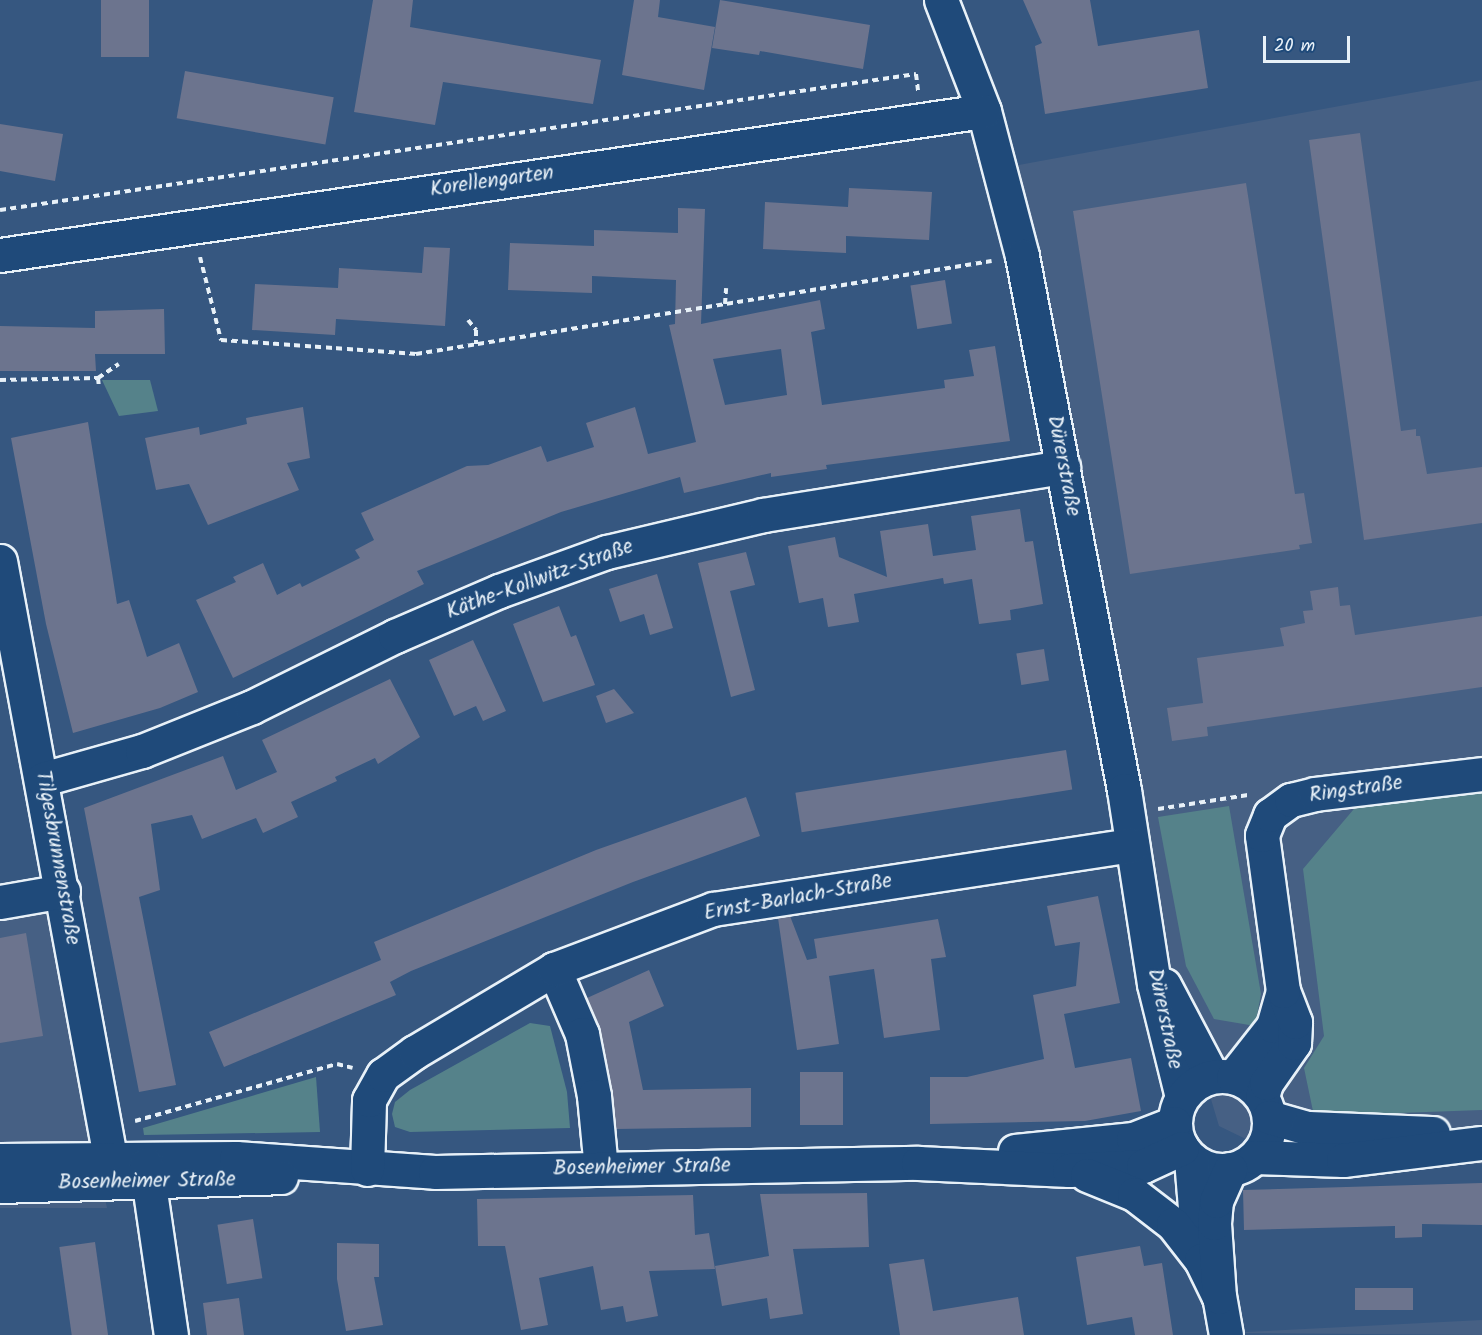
<!DOCTYPE html>
<meta charset="utf-8">
<style>
body{margin:0}
#map{position:relative;width:1482px;height:1335px;overflow:hidden;background:#365780;font-family:Kalam,sans-serif}
div>[style]{position:absolute}
.built>*{inset:0;background:#466084}
.green>*{inset:0;background:#55828a}
.building>*{inset:0;background:#6c748e;transform-origin:0 0}
.path>*{height:4px;margin-top:-2px;transform-origin:0;background:repeating-linear-gradient(90deg,#e8f1f8 0 6px,transparent 0 10.5px)}
.roads{filter:drop-shadow(2px 0 #e8f1f8) drop-shadow(-2px 0 #e8f1f8) drop-shadow(0 2px #e8f1f8) drop-shadow(0 -2px #e8f1f8)}
.minor>*{height:33px;margin:-16.5px;padding:0 16.5px;transform-origin:16.5px;border-radius:16.5px;background:#1f4a7a}
.minor>.ring{margin:-16.5px;padding:0;box-sizing:content-box;background:none;border:33px solid #1f4a7a;border-radius:50%}
span{translate:-50% -50%;white-space:nowrap;text-align:center;line-height:1.15;-webkit-text-stroke:5px #1f4a7a;paint-order:stroke}
.street-label{font-size:21px;color:#e8f1f8}
.scale{position:absolute;left:1263px;top:36px;width:87px;height:27px;box-sizing:border-box;border:3px solid #e8f1f8;border-top:0;padding-left:8px;font-size:18px;line-height:21px;white-space:nowrap;color:#e8f1f8;-webkit-text-stroke:4px #1f4a7a;paint-order:stroke}
</style>
<div id="map">
<div class="built">
<div style="clip-path:polygon(1482px 80px,1482px 1164px,1291px 1161px,1219px 1126px,1185px 1012px,1149px 936px,1002px 168px)"></div>
<div style="clip-path:polygon(47px 909px,107px 1208px,0 1208px,0 916px)"></div>
<div style="clip-path:polygon(1482px 1320px,1482px 1335px,1226px 1333px)"></div>
</div>
<div class="green">
<div style="clip-path:polygon(102px 380px,150px 380px,158px 411px,119px 416px)"></div>
<div style="clip-path:polygon(1482px 786px,1482px 1110px,1314px 1116px,1304px 1068px,1324px 1036px,1303px 869px,1359px 803px)"></div>
<div style="clip-path:polygon(1229px 806px,1261px 994px,1255px 1026px,1214px 1019px,1186px 966px,1158px 817px)"></div>
<div style="clip-path:polygon(530px 1023px,550px 1026px,567px 1092px,570px 1128px,410px 1132px,395px 1127px,392px 1114px,395px 1102px,410px 1090px)"></div>
<div style="clip-path:polygon(316px 1077px,320px 1132px,144px 1135px,143px 1128px)"></div>
</div>
<div class="building">
<div style="left:101px;top:0;width:48px;height:57px"></div>
<div style="clip-path:polygon(373px 0,413px 0,410px 27px,601px 60px,593px 104px,443px 82px,435px 125px,354px 112px)"></div>
<div style="clip-path:polygon(634px 0,660px 0,658px 17px,715px 27px,704px 90px,622px 75px)"></div>
<div style="clip-path:polygon(720px 0,870px 25px,863px 69px,760px 51px,759px 55px,712px 48px)"></div>
<div style="clip-path:polygon(1023px 0,1090px 0,1098px 46px,1199px 30px,1208px 88px,1045px 114px,1035px 46px,1042px 43px)"></div>
<div style="left:185px;top:71px;width:151px;height:48px;rotate:10deg"></div>
<div style="clip-path:polygon(0 124px,63px 134px,55px 181px,0 171px)"></div>
<div style="clip-path:polygon(1360px 133px,1401px 431px,1416px 429px,1416px 436px,1420px 436px,1427px 474px,1482px 467px,1482px 523px,1364px 540px,1309px 140px)"></div>
<div style="clip-path:polygon(1246px 183px,1295px 494px,1304px 493px,1312px 543px,1299px 545px,1300px 549px,1130px 574px,1073px 211px)"></div>
<div style="clip-path:polygon(849px 188px,932px 192px,929px 240px,846px 236px,846px 253px,763px 249px,765px 202px,848px 207px)"></div>
<div style="clip-path:polygon(evenodd,678px 208px,705px 209px,701px 324px,820px 300px,825px 329px,811px 332px,822px 405px,945px 388px,944px 380px,974px 376px,969px 350px,995px 346px,1010px 441px,826px 465px,827px 469px,771px 477px,771px 473px,684px 493px,680px 477px,561px 512px,417px 571px,424px 584px,233px 678px,196px 600px,236px 582px,233px 577px,263px 563px,277px 595px,300px 583px,302px 587px,360px 558px,355px 550px,374px 540px,361px 513px,467px 466px,488px 465px,541px 446px,547px 462px,594px 447px,586px 423px,635px 407px,648px 454px,696px 442px,669px 325px,675px 324px,676px 280px,592px 276px,592px 293px,508px 290px,510px 243px,594px 246px,594px 230px,678px 233px,678px 208px,781px 349px,787px 395px,725px 405px,713px 359px,781px 349px)"></div>
<div style="clip-path:polygon(424px 247px,450px 248px,445px 326px,336px 319px,335px 335px,252px 330px,255px 284px,338px 288px,339px 268px,422px 273px)"></div>
<div style="left:945px;top:280px;width:44px;height:35px;rotate:81deg"></div>
<div style="clip-path:polygon(164px 309px,165px 354px,95px 354px,96px 371px,0 371px,0 326px,95px 328px,95px 311px)"></div>
<div style="clip-path:polygon(303px 407px,310px 458px,287px 463px,299px 490px,208px 525px,189px 484px,156px 490px,145px 438px,199px 427px,200px 435px,247px 424px,246px 418px)"></div>
<div style="clip-path:polygon(88px 422px,117px 604px,129px 600px,147px 657px,179px 643px,198px 692px,160px 708px,73px 733px,46px 624px,11px 438px)"></div>
<div style="clip-path:polygon(1020px 509px,1025px 542px,1033px 541px,1043px 604px,1010px 610px,1011px 620px,979px 624px,972px 579px,944px 584px,943px 578px,854px 594px,859px 622px,828px 627px,823px 598px,799px 603px,788px 546px,835px 537px,839px 557px,887px 577px,880px 531px,928px 524px,933px 556px,976px 550px,971px 516px)"></div>
<div style="clip-path:polygon(746px 552px,755px 585px,730px 591px,755px 690px,731px 697px,698px 563px)"></div>
<div style="clip-path:polygon(657px 574px,673px 628px,650px 635px,644px 614px,620px 622px,609px 589px)"></div>
<div style="clip-path:polygon(1338px 587px,1340px 606px,1350px 605px,1355px 635px,1482px 616px,1482px 687px,1207px 727px,1208px 736px,1172px 741px,1167px 708px,1203px 703px,1197px 658px,1284px 646px,1280px 628px,1305px 623px,1303px 611px,1313px 610px,1310px 591px)"></div>
<div style="clip-path:polygon(559px 606px,571px 637px,576px 635px,595px 685px,543px 702px,513px 624px)"></div>
<div style="clip-path:polygon(473px 640px,506px 711px,483px 721px,476px 706px,454px 716px,429px 660px)"></div>
<div style="left:1044px;top:649px;width:32px;height:28px;rotate:81deg"></div>
<div style="clip-path:polygon(390px 679px,420px 737px,378px 764px,375px 758px,335px 777px,337px 781px,291px 802px,298px 817px,263px 833px,256px 818px,202px 839px,192px 815px,151px 824px,160px 890px,139px 897px,176px 1085px,139px 1092px,84px 808px,223px 756px,236px 790px,277px 772px,262px 740px)"></div>
<div style="clip-path:polygon(614px 689px,634px 713px,606px 723px,596px 696px)"></div>
<div style="left:1066px;top:750px;width:40px;height:274px;rotate:81deg"></div>
<div style="clip-path:polygon(746px 797px,760px 836px,633px 882px,411px 971px,390px 982px,396px 995px,224px 1067px,209px 1032px,381px 960px,374px 942px,596px 850px)"></div>
<div style="clip-path:polygon(1098px 896px,1120px 1003px,1064px 1014px,1075px 1068px,1131px 1058px,1141px 1111px,1085px 1121px,930px 1124px,930px 1077px,967px 1077px,1044px 1059px,1033px 995px,1076px 986px,1080px 942px,1055px 946px,1047px 906px)"></div>
<div style="clip-path:polygon(790px 916px,807px 960px,817px 958px,814px 939px,938px 919px,946px 957px,931px 959px,940px 1030px,884px 1038px,874px 969px,829px 976px,839px 1044px,797px 1050px,778px 918px)"></div>
<div style="clip-path:polygon(26px 933px,43px 1036px,0 1043px,0 938px)"></div>
<div style="clip-path:polygon(649px 970px,664px 1006px,629px 1022px,643px 1090px,751px 1088px,751px 1127px,616px 1129px,600px 1030px,587px 998px)"></div>
<div style="left:800px;top:1072px;width:43px;height:53px"></div>
<div style="clip-path:polygon(1482px 1183px,1482px 1225px,1422px 1224px,1422px 1237px,1395px 1238px,1395px 1226px,1244px 1230px,1243px 1190px)"></div>
<div style="clip-path:polygon(867px 1193px,869px 1247px,793px 1249px,803px 1314px,770px 1319px,767px 1298px,722px 1306px,715px 1266px,769px 1256px,760px 1194px)"></div>
<div style="clip-path:polygon(693px 1195px,695px 1235px,709px 1233px,715px 1269px,649px 1271px,658px 1316px,626px 1322px,623px 1306px,601px 1310px,593px 1266px,539px 1278px,548px 1325px,521px 1330px,505px 1246px,478px 1246px,477px 1199px)"></div>
<div style="left:253px;top:1219px;width:60px;height:36px;rotate:81deg"></div>
<div style="left:95px;top:1242px;width:94px;height:36px;rotate:82deg"></div>
<div style="clip-path:polygon(337px 1243px,379px 1244px,379px 1277px,374px 1277px,383px 1325px,346px 1331px,337px 1279px)"></div>
<div style="clip-path:polygon(1140px 1246px,1144px 1266px,1162px 1263px,1173px 1335px,1135px 1335px,1132px 1317px,1087px 1325px,1076px 1257px)"></div>
<div style="clip-path:polygon(924px 1259px,933px 1311px,1018px 1297px,1024px 1335px,900px 1335px,889px 1264px)"></div>
<div style="left:1355px;top:1288px;width:58px;height:22px"></div>
<div style="clip-path:polygon(239px 1298px,244px 1335px,207px 1335px,203px 1303px)"></div>
</div>
<div class="path">
<div style="left:0;top:210px;width:926px;rotate:-8.45deg"></div>
<div style="left:916px;top:74px;width:17px;rotate:83deg"></div>
<div style="left:200px;top:257px;width:86px;rotate:75.8deg"></div>
<div style="left:221px;top:340px;width:196px;rotate:4.1deg"></div>
<div style="left:416px;top:354px;width:583px;rotate:-9.17deg"></div>
<div style="left:725px;top:304px;width:16px;rotate:-86deg"></div>
<div style="left:468px;top:320px;width:13px;rotate:51deg"></div>
<div style="left:476px;top:330px;width:14px;rotate:90deg"></div>
<div style="left:98px;top:378px;width:10px;rotate:84deg"></div>
<div style="left:0;top:380px;width:98px;rotate:-1.2deg"></div>
<div style="left:98px;top:378px;width:25px;rotate:-34deg"></div>
<div style="left:1158px;top:809px;width:91px;rotate:-8.8deg"></div>
<div style="left:135px;top:1121px;width:210px;rotate:-15.8deg"></div>
<div style="left:337px;top:1064px;width:16px;rotate:14deg"></div>
</div>
<div class="roads">
<div class="minor">
<div style="left:941px;top:0;width:119px;rotate:68.8deg"></div>
<div style="left:984px;top:111px;width:150px;rotate:75.3deg"></div>
<div style="left:1022px;top:256px;width:544px;rotate:79.19deg"></div>
<div style="left:1124px;top:790px;width:196px;rotate:81.2deg"></div>
<div style="left:1154px;top:984px;width:116px;rotate:76.1deg"></div>
<div style="left:0;top:255px;width:994px;rotate:-8.33deg"></div>
<div style="left:0;top:561px;width:606px;rotate:79.54deg"></div>
<div style="left:43px;top:779px;width:103px;rotate:-15.8deg"></div>
<div style="left:142px;top:751px;width:118px;rotate:-21.8deg"></div>
<div style="left:252px;top:707px;width:160px;rotate:-26.4deg"></div>
<div style="left:395px;top:636px;width:113px;rotate:-23.4deg"></div>
<div style="left:499px;top:591px;width:115px;rotate:-19.9deg"></div>
<div style="left:607px;top:552px;width:160px;rotate:-13.3deg"></div>
<div style="left:763px;top:515px;width:304px;rotate:-9.1deg"></div>
<div style="left:0;top:902px;width:64px;rotate:-9.9deg"></div>
<div style="left:554px;top:969px;width:71px;rotate:66.7deg"></div>
<div style="left:582px;top:1034px;width:63px;rotate:79deg"></div>
<div style="left:594px;top:1096px;width:73px;rotate:84.5deg"></div>
<div style="left:1164px;top:985px;width:103px;rotate:62.2deg"></div>
<div class="ring" style="left:1175px;top:1076px;width:61px;height:61px"></div>
<div style="left:1233px;top:1077px;width:65px;rotate:-51.9deg"></div>
<div style="left:1273px;top:1026px;width:36px;rotate:-74deg"></div>
<div style="left:1262px;top:1097px;width:15px;rotate:-74deg"></div>
<div style="left:1266px;top:1083px;width:49px;rotate:-55deg"></div>
<div style="left:1294px;top:1043px;width:21px;rotate:-87deg"></div>
<div style="left:1295px;top:1022px;width:33px;rotate:-111deg"></div>
<div style="left:1283px;top:991px;width:157px;rotate:-97.7deg"></div>
<div style="left:1262px;top:835px;width:22px;rotate:-68deg"></div>
<div style="left:1270px;top:815px;width:26px;rotate:-36deg"></div>
<div style="left:1291px;top:800px;width:25px;rotate:-14deg"></div>
<div style="left:1315px;top:794px;width:168px;rotate:-6.8deg"></div>
<div style="left:1269px;top:1117px;width:40px;rotate:16deg"></div>
<div style="left:1307px;top:1128px;width:126px;rotate:2.3deg"></div>
<div style="left:1015px;top:1151px;width:119px;rotate:-5.8deg"></div>
<div style="left:1133px;top:1139px;width:44px;rotate:-21.3deg"></div>
<div style="left:1255px;top:1157px;width:88px;rotate:2deg"></div>
<div style="left:1343px;top:1160px;width:140px;rotate:-7deg"></div>
<div style="left:1191px;top:1159px;width:85px;rotate:85.3deg"></div>
<div style="left:0;top:1160px;width:236px;rotate:-0.5deg"></div>
<div style="left:236px;top:1158px;width:199px;rotate:4deg"></div>
<div style="left:435px;top:1172px;width:483px;rotate:-1.1deg"></div>
<div style="left:918px;top:1163px;width:151px;rotate:2.7deg"></div>
<div style="left:1069px;top:1170px;width:74px;rotate:-3.1deg"></div>
<div style="left:1143px;top:1166px;width:43px;rotate:-24.8deg"></div>
<div style="left:146px;top:1164px;width:173px;rotate:81.7deg"></div>
<div style="left:367px;top:1169px;width:69px;rotate:-88.3deg"></div>
<div style="left:369px;top:1100px;width:29px;rotate:-61deg"></div>
<div style="left:383px;top:1075px;width:39px;rotate:-36deg"></div>
<div style="left:415px;top:1052px;width:162px;rotate:-30.8deg"></div>
<div style="left:554px;top:969px;width:170px;rotate:-20.7deg"></div>
<div style="left:713px;top:909px;width:424px;rotate:-8.7deg"></div>
<div style="left:1087px;top:1175px;width:51px;rotate:22deg"></div>
<div style="left:1134px;top:1194px;width:49px;rotate:37.6deg"></div>
<div style="left:1173px;top:1224px;width:46px;rotate:52.1deg"></div>
<div style="left:1201px;top:1260px;width:41px;rotate:64.1deg"></div>
<div style="left:0;top:1186px;width:281px;rotate:-1.8deg"></div>
<div style="left:1226px;top:1335px;width:39px;rotate:-100deg"></div>
<div style="left:1219px;top:1297px;width:74px;rotate:-93.9deg"></div>
<div style="left:1214px;top:1223px;width:22px;rotate:-85deg"></div>
<div style="left:1216px;top:1201px;width:35px;rotate:-66deg"></div>
</div>
</div>
<div class="street-label">
<span style="left:492px;top:182px;rotate:-8deg">Korellengarten</span>
<span style="left:1063px;top:466px;rotate:79deg">Dürerstraße</span>
<span style="left:540px;top:580px;rotate:-20deg">Käthe-Kollwitz-Straße</span>
<span style="left:1356px;top:790px;rotate:-8deg">Ringstraße</span>
<span style="left:57px;top:858px;rotate:80deg">Tilgesbrunnenstraße</span>
<span style="left:798px;top:898px;rotate:-10deg">Ernst-Barlach-Straße</span>
<span style="left:1164px;top:1019px;rotate:78deg">Dürerstraße</span>
<span style="left:642px;top:1168px;rotate:-1deg">Bosenheimer Straße</span>
<span style="left:147px;top:1182px;rotate:-1deg">Bosenheimer Straße</span>
</div>
<div class="scale">20 m</div>
</div>
